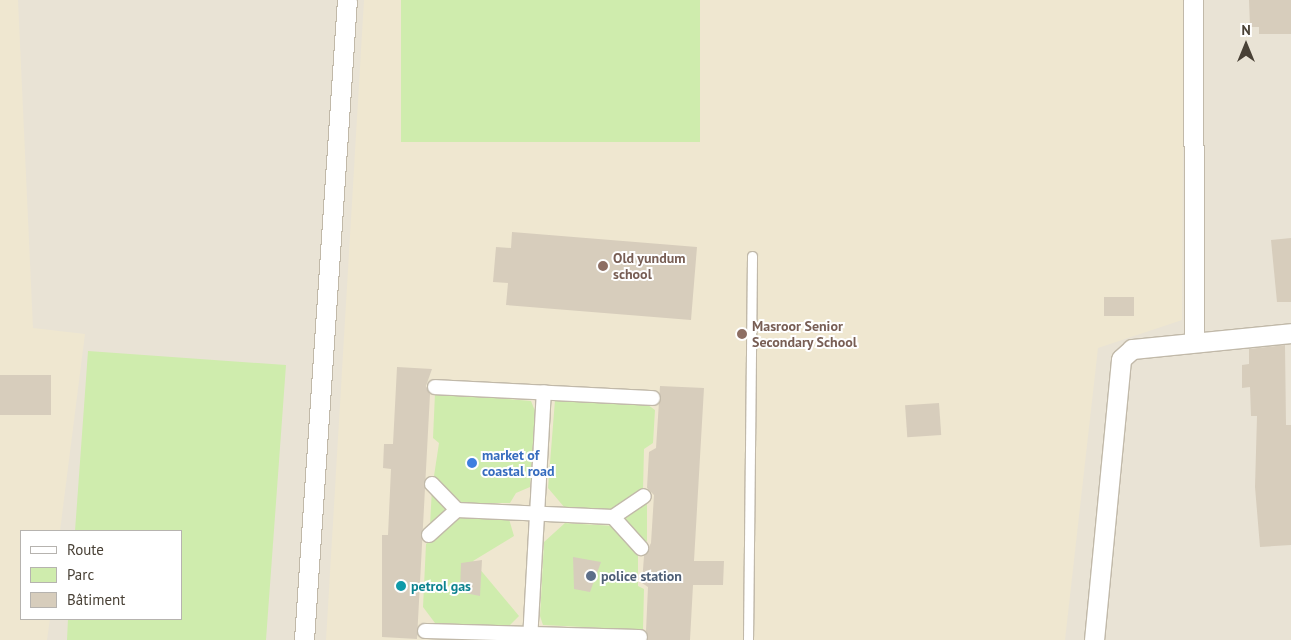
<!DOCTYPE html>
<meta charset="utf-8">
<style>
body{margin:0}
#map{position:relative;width:1291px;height:640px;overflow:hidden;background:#f5f1e7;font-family:"PT Sans",sans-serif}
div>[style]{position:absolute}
.residential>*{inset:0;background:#e9e3d5}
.education>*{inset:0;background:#efe7d0}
.green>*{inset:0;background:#cfecad;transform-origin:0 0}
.building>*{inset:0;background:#d7cdbc;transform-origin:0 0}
.roads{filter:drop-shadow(1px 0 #c1b9a9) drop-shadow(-1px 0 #c1b9a9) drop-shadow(0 1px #c1b9a9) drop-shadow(0 -1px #c1b9a9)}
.service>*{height:9px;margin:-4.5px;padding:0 4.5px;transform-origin:4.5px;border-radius:4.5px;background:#fff}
.pedestrian>*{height:14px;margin:-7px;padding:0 7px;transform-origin:7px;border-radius:7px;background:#fff}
.minor>*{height:19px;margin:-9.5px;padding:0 9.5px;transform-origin:9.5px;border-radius:9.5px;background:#fff}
.dots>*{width:14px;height:14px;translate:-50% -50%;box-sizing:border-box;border:2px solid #fff;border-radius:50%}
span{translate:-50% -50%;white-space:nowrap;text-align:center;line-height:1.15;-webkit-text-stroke:4px #fff;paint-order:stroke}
.education-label{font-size:14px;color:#785e54;font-weight:700}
.left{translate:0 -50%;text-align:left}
.shop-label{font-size:14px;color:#366cbe;font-weight:700}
.service-label{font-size:14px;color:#4e5e75;font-weight:700}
.culture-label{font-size:14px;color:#0d838f;font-weight:700}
.legend{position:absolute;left:20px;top:530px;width:162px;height:90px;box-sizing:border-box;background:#fff;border:1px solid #b6b3af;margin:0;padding:6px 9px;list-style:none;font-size:15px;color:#494136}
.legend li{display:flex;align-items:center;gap:10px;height:25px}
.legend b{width:25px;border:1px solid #b6b3af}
.north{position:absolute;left:1221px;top:20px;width:50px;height:50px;-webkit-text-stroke:4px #fff;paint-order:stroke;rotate:0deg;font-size:14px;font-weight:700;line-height:20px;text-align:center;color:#494136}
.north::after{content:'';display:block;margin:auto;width:18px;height:22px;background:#494136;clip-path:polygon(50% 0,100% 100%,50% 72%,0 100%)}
</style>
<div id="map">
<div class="residential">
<div style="clip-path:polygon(evenodd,0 0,1291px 0,1291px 640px,0 640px,0 0,21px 531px,181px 531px,181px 619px,21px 619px,21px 531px)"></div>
</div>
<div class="education">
<div style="clip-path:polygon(0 0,18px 0,33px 328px,85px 334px,60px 531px,21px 531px,21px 619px,50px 619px,47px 640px,0 640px)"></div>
<div style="clip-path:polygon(364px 0,1184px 0,1182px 320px,1098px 348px,1065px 640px,326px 640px)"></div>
</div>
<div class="green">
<div style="left:401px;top:0;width:299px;height:142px"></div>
<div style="clip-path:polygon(88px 351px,286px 365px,266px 640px,67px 640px,68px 619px,181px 619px,181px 531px,75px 531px)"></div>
<div style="clip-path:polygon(435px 393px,531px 401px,535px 411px,530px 487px,516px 493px,510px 503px,462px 503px,434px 476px,439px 443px,433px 438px)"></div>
<div style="clip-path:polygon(555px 400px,648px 405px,655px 410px,653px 443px,644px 449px,643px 490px,614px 511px,565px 508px,548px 488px)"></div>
<div style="clip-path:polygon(432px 489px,452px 508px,430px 526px,431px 506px)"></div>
<div style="clip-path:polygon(647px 500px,647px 541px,642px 546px,622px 517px)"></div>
<div style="clip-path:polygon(460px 518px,509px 519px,514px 536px,473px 561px,519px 616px,509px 626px,435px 623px,423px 607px,426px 544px)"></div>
<div style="clip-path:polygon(565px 523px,615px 526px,638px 556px,638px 586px,644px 589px,643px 630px,543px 625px,540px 616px,544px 542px)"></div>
</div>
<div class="building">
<div style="clip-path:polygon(1249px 0,1291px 0,1291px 34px,1259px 34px,1259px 27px,1250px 27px)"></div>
<div style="clip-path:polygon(512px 232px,697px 247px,691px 320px,506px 305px,508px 283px,493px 282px,496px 247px,511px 248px)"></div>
<div style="clip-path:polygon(1291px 238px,1291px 302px,1277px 302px,1271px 240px)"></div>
<div style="left:1104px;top:297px;width:30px;height:19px"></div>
<div style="clip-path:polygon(1285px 345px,1286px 425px,1291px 425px,1291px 545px,1260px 547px,1255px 487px,1257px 416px,1251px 416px,1250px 387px,1242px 388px,1242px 365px,1249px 364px,1249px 349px)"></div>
<div style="clip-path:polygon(397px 367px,432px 369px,426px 386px,430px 394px,417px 639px,382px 637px,382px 535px,388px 535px,391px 469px,383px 468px,384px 444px,393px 444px)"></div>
<div style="left:0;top:375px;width:51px;height:40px"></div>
<div style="clip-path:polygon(660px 386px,704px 388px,694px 561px,724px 561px,723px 585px,693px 585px,690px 640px,648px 640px,646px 631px,648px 587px,642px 583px,644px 556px,651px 543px,654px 495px,647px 488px,649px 452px,656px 448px)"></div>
<div style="left:939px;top:403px;width:32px;height:34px;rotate:86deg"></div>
<div style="clip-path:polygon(573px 557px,601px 562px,590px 592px,574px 589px)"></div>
<div style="clip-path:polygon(482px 560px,480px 596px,460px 592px,461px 563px)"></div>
</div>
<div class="roads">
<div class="service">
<div style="left:748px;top:640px;width:384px;rotate:-89.4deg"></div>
</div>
<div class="pedestrian">
<div style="left:435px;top:387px;width:218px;rotate:2.9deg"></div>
<div style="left:432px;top:484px;width:36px;rotate:46deg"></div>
<div style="left:457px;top:510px;width:156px;rotate:2.6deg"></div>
<div style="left:613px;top:517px;width:37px;rotate:-34deg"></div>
<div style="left:613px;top:517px;width:42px;rotate:47.9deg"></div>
<div style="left:429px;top:535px;width:38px;rotate:-42deg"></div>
<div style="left:425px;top:631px;width:215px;rotate:1.6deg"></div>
<div style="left:530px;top:640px;width:248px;rotate:-86.8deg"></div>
</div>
<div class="minor">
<div style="left:1193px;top:0;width:340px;rotate:89.8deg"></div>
<div style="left:304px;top:640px;width:641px;rotate:-86.16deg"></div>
<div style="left:1094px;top:640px;width:282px;rotate:-84.5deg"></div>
<div style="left:1121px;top:359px;width:15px;rotate:-42deg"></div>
<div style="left:1132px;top:349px;width:160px;rotate:-5.7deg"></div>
</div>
</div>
<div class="dots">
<div style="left:603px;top:266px;background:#8d6e63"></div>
<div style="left:742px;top:334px;background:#8d6e63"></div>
<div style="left:472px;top:463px;background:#3f7fe0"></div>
<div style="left:591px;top:576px;background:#5c6f8a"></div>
<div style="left:401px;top:586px;background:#0f9aa8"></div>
</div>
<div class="education-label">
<span class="left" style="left:613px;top:266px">Old yundum<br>school</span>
<span class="left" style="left:752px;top:334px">Masroor Senior<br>Secondary School</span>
</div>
<div class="shop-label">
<span class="left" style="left:482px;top:463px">market of<br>coastal road</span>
</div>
<div class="service-label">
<span class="left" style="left:601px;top:576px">police station</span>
</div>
<div class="culture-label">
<span class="left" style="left:411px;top:586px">petrol gas</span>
</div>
<ul class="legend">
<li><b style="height:6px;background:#fff"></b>Route</li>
<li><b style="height:14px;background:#cfecad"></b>Parc</li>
<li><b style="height:14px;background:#d7cdbc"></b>Bâtiment</li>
</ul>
<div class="north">N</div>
</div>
